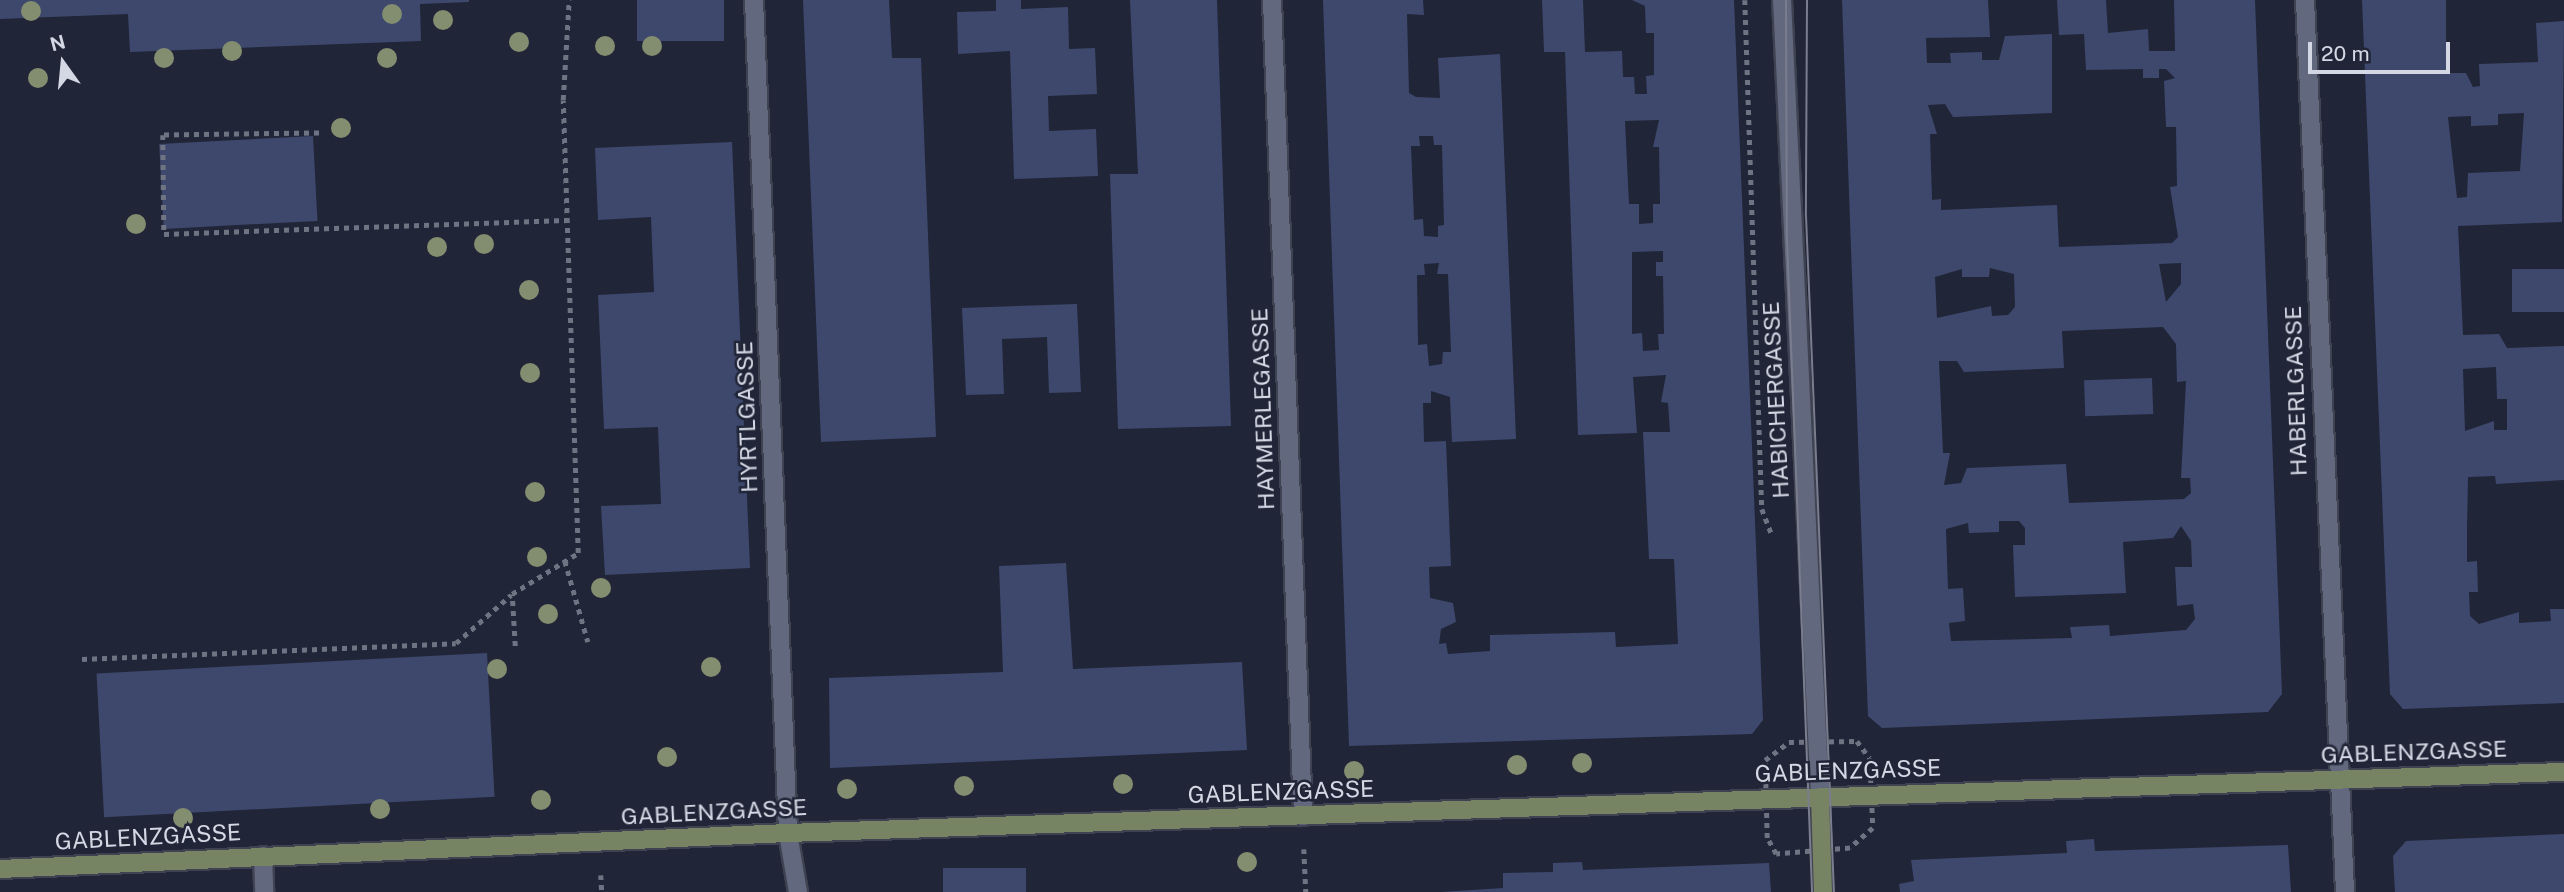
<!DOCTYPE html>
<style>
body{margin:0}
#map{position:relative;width:2564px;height:892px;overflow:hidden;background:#202537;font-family:"Public Sans",sans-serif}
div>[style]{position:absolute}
.building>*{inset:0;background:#3e486d;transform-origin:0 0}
.path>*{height:4.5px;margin-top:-2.25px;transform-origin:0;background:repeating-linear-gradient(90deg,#6f7483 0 5px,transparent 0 10px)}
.roads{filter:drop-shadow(2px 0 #3e4251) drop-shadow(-2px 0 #3e4251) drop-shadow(0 2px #3e4251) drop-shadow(0 -2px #3e4251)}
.lane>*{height:18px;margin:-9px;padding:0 9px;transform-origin:9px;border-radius:9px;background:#62687e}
.street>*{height:18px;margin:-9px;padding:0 9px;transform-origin:9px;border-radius:9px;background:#62687e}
.secondary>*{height:18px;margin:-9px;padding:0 9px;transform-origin:9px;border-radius:9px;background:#778463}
.tram>*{height:2px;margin:-1px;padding:0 1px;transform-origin:1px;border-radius:1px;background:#797d8d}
.trees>*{width:20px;height:20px;margin:-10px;border-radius:50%;background:#828e6f}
span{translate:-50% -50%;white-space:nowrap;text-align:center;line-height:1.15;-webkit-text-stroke:5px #202537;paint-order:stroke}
.street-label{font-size:23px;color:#d4d8e4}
.north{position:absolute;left:28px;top:28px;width:70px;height:70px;-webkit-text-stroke:5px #202537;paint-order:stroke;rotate:345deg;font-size:19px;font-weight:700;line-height:28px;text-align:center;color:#d4d8e4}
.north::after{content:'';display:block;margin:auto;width:24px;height:32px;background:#d4d8e4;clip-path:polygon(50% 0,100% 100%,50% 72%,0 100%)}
.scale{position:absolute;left:2308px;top:42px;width:142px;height:32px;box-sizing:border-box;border:4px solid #d4d8e4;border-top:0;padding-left:9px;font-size:21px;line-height:24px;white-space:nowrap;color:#d4d8e4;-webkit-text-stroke:5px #202537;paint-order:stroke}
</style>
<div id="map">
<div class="building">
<div style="clip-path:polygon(0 0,469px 0,469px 2px,420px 4px,421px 41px,130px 52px,128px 14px,0 19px)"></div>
<div style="left:637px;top:0;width:87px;height:41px"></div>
<div style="clip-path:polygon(803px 0,889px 0,892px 58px,921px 58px,936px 437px,821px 442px)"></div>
<div style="clip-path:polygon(996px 0,1021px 0,1021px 9px,1068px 7px,1069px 49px,1095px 48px,1097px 94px,1048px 96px,1049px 131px,1096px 129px,1098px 176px,1014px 179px,1010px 51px,958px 54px,957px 12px,996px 11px)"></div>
<div style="clip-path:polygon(1130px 0,1217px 0,1231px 426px,1118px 429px,1110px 174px,1138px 174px)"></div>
<div style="clip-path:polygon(evenodd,1323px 0,1423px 0,1424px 15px,1407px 14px,1409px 93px,1416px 97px,1440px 98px,1438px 58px,1500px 54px,1516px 439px,1452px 442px,1450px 397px,1431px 391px,1431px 403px,1423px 403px,1424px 442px,1446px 441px,1451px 566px,1429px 567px,1430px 598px,1453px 603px,1456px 622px,1441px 629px,1439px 644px,1446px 643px,1448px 654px,1490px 651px,1490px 635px,1615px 632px,1616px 647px,1678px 644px,1674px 559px,1649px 559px,1643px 432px,1670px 432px,1668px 403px,1661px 402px,1666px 375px,1633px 377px,1637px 433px,1578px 435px,1565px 52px,1544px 52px,1542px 0,1583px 0,1585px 52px,1622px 51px,1623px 77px,1634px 77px,1635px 94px,1647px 94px,1646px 76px,1654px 75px,1654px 33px,1646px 33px,1645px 6px,1632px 0,1734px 0,1763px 720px,1752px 734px,1349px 746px,1323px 0,1659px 120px,1653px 147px,1659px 147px,1660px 204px,1653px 204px,1653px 223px,1639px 224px,1639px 204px,1629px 204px,1625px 121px,1659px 120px,1323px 0,1419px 136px,1433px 136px,1434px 145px,1442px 145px,1444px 225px,1438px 226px,1438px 237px,1424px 236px,1423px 219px,1414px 220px,1411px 146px,1420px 146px,1419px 136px,1323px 0,1663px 251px,1663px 262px,1656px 262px,1656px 276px,1663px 276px,1664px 334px,1658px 334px,1659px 350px,1643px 351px,1642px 333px,1632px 334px,1632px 252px,1663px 251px,1323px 0,1439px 263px,1437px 274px,1448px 274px,1451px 352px,1443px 352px,1442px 364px,1429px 366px,1427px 344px,1418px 345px,1417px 275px,1425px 275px,1424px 264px,1439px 263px)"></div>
<div style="clip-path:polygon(evenodd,1842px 0,1988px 0,1990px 37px,1926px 38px,1927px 63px,1951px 63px,1950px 53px,1982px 52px,1982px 60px,1999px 60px,2005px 36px,2052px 34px,2052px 113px,1953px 117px,1945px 104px,1928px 105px,1937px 134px,1930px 134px,1932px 200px,1941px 199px,1941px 210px,2057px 205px,2059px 247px,2172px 243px,2178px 237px,2170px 187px,2177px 186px,2176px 127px,2166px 127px,2164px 81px,2175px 78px,2166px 69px,2159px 69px,2159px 78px,2143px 78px,2143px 69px,2086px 70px,2084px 34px,2059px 35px,2057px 0,2106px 0,2108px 33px,2148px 29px,2149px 51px,2175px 51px,2174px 0,2255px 0,2282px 694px,2268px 712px,1882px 728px,1868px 716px,1842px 0,2181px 263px,2181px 284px,2166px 302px,2159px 264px,2181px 263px,1842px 0,1990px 268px,2014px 274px,2015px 307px,2008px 315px,1992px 316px,1991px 306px,1937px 318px,1935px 277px,1962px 269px,1962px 277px,1989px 277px,1990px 268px,1842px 0,2163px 327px,2176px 344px,2177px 382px,2186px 381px,2181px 478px,2190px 478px,2191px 493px,2184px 499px,2069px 503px,2066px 464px,1967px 468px,1961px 483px,1944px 485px,1950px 453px,1943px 453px,1939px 361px,1957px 361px,1964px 372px,2064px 368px,2062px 331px,2163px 327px,1842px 0,1999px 521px,2019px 521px,2025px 528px,2025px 545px,2013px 545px,2015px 597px,2126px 593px,2123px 542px,2173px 538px,2181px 526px,2191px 541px,2192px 567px,2175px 567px,2177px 606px,2193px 604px,2195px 619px,2186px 630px,2110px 636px,2109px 625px,2070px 627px,2072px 638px,1951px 641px,1949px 623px,1965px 621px,1963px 588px,1948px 589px,1946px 529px,1968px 523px,1969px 533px,1999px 532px,1999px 521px)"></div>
<div style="clip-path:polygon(evenodd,2362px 0,2446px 0,2446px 73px,2466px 73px,2473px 87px,2480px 86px,2479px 64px,2538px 62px,2536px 23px,2564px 21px,2562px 222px,2458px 226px,2463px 335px,2499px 334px,2507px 348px,2564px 346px,2564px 480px,2496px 484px,2495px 476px,2468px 477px,2467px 530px,2467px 562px,2477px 561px,2478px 592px,2469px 592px,2470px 616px,2479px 624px,2519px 612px,2519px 623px,2551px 621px,2550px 609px,2564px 609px,2564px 703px,2403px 709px,2390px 694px,2362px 0,2524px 113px,2520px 171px,2468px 173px,2467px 197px,2457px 198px,2448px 117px,2471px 116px,2471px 126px,2498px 125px,2498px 114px,2524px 113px,2362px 0,2496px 367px,2497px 399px,2507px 399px,2507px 430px,2494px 430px,2494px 421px,2465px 431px,2463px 369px,2496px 367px)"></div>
<div style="left:313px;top:136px;width:85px;height:154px;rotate:87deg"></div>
<div style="clip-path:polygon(732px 142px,750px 568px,605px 575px,601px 506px,661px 504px,658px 427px,604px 429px,598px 295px,654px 292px,651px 217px,598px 220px,595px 148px)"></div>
<div style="left:2564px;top:269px;width:43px;height:52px;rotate:90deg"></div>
<div style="clip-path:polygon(1077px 304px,1081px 392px,1049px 393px,1047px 337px,1002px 339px,1004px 394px,966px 395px,962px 308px)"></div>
<div style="left:2152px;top:378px;width:36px;height:68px;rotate:88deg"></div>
<div style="clip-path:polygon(1066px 563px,1073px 669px,1242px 662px,1247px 750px,830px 768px,829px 678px,1003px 672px,999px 566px)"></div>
<div style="left:487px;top:653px;width:144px;height:391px;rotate:87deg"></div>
<div style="clip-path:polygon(2564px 834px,2564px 892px,2395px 892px,2393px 856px,2406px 841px)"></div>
<div style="clip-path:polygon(2094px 839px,2095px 851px,2288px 845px,2291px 892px,1900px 892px,1899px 884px,1914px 881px,1911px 860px,2067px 853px,2066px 841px)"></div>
<div style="clip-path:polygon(1582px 862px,1583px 870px,1769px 863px,1771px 892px,1441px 892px,1503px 888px,1503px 873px,1553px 872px,1553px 863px)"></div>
<div style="left:1026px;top:868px;width:24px;height:83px;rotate:90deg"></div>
</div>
<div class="path">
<div style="left:1745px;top:0;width:509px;rotate:88.09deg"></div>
<div style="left:1762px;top:509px;width:26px;rotate:69deg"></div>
<div style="left:319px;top:133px;width:156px;rotate:179.3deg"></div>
<div style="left:163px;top:135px;width:99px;rotate:89.4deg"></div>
<div style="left:164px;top:234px;width:402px;rotate:-2deg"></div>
<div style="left:565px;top:561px;width:84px;rotate:74.1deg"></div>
<div style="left:515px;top:646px;width:52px;rotate:-93.3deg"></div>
<div style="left:512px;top:594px;width:78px;rotate:-31.8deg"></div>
<div style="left:578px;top:553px;width:453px;rotate:-91.9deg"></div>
<div style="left:563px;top:100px;width:100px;rotate:-86.6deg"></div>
<div style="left:82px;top:659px;width:374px;rotate:-2.4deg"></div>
<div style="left:456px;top:643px;width:73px;rotate:-41.1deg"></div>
<div style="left:1857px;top:741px;width:21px;rotate:53deg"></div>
<div style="left:1870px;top:758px;width:70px;rotate:87.5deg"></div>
<div style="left:1873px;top:828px;width:30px;rotate:139deg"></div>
<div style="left:1850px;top:848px;width:74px;rotate:175.4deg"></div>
<div style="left:1776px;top:854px;width:18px;rotate:-119deg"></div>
<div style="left:1767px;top:838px;width:78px;rotate:-91.5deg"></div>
<div style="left:1765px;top:760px;width:30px;rotate:-37deg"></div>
<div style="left:1789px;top:742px;width:68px;rotate:-0.8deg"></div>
<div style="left:1304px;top:849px;width:43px;rotate:87.3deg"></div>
<div style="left:601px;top:875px;width:17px;rotate:87deg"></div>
</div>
<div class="roads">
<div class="lane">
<div style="left:263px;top:856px;width:36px;rotate:88deg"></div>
</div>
<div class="street">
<div style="left:754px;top:0;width:834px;rotate:87.66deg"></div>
<div style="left:788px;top:833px;width:60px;rotate:80.4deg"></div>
<div style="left:1272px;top:0;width:817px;rotate:87.82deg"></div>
<div style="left:1782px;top:0;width:798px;rotate:87.27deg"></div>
<div style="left:2305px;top:0;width:893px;rotate:87.43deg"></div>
</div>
<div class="secondary">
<div style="left:1820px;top:797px;width:95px;rotate:88.2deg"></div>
<div style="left:0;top:869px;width:789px;rotate:-2.62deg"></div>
<div style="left:788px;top:833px;width:1777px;rotate:-1.97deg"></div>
</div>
</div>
<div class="tram">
<div style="left:1786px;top:0;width:240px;rotate:89.8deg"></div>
<div style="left:1787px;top:240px;width:652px;rotate:87.8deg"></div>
<div style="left:1807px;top:0;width:216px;rotate:90.3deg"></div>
<div style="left:1806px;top:216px;width:677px;rotate:87.63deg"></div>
</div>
<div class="trees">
<div style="left:31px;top:11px"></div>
<div style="left:392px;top:14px"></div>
<div style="left:443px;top:20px"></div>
<div style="left:519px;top:42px"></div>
<div style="left:605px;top:46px"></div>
<div style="left:652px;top:46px"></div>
<div style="left:232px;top:51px"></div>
<div style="left:164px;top:58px"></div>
<div style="left:387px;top:58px"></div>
<div style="left:38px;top:78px"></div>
<div style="left:341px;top:128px"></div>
<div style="left:136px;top:224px"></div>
<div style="left:484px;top:244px"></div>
<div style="left:437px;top:247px"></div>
<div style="left:529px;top:290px"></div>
<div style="left:530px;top:373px"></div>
<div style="left:535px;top:492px"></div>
<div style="left:537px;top:557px"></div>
<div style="left:601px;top:588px"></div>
<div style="left:548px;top:614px"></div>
<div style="left:711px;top:667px"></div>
<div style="left:497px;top:669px"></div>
<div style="left:667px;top:757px"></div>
<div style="left:1582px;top:763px"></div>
<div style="left:1517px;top:765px"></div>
<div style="left:1354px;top:771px"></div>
<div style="left:1123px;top:784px"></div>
<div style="left:964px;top:786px"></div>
<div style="left:847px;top:789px"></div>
<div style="left:541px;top:800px"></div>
<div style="left:380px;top:809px"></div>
<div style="left:183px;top:818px"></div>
<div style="left:1247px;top:862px"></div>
</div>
<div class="street-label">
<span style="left:2296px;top:391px;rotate:-92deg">HABERLGASSE</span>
<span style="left:1776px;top:400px;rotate:-93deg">HABICHERGASSE</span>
<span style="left:1263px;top:409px;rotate:-92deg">HAYMERLEGASSE</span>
<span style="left:747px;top:417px;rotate:-92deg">HYRTLGASSE</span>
<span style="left:2414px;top:752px;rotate:-2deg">GABLENZGASSE</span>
<span style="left:1848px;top:771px;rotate:-2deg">GABLENZGASSE</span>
<span style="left:1281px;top:792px;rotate:-2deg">GABLENZGASSE</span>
<span style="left:714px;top:812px;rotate:-3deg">GABLENZGASSE</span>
<span style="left:148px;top:837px;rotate:-3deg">GABLENZGASSE</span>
</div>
<div class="north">N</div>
<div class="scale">20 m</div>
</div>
